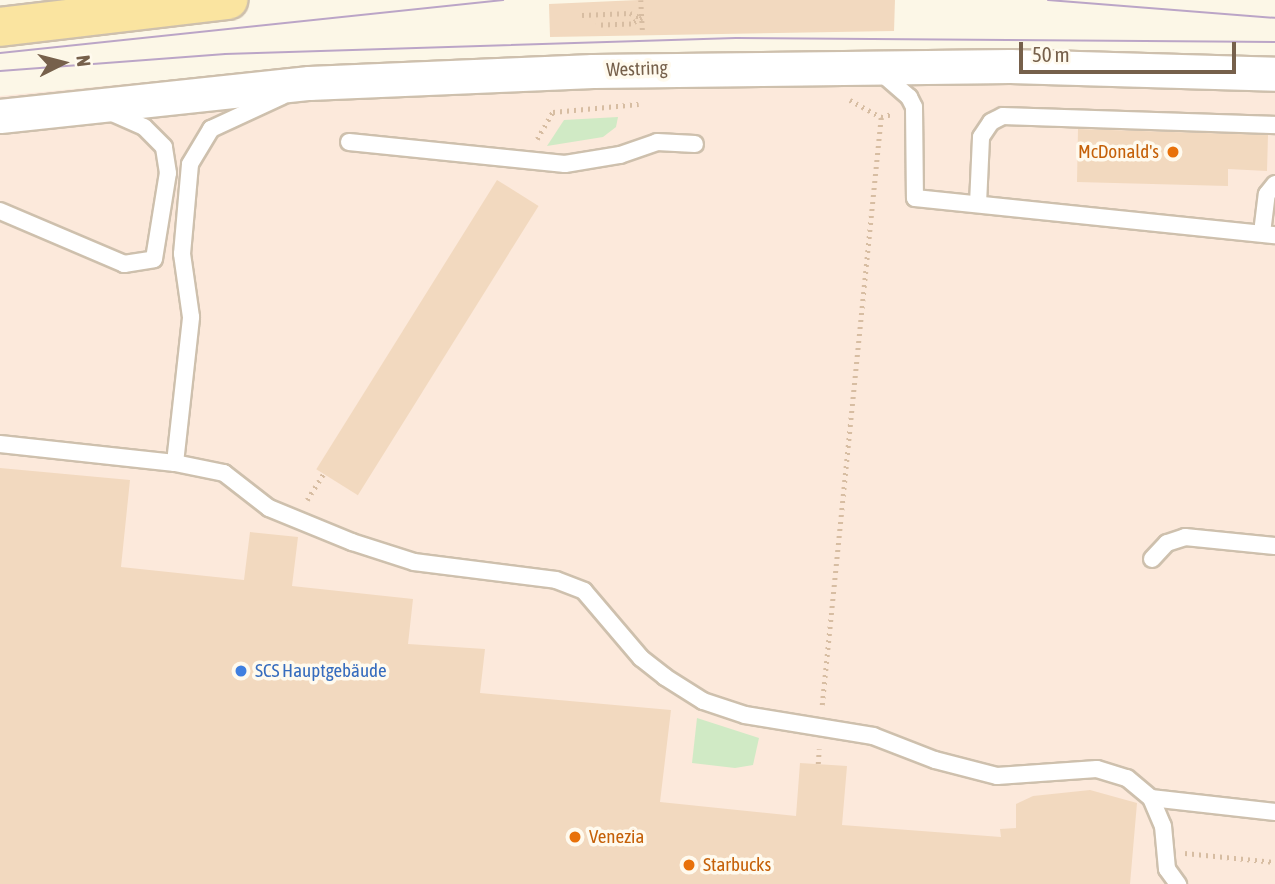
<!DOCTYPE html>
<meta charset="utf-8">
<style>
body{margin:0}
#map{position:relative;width:1275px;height:884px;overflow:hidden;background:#fcf7e7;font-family:"Asap Condensed",sans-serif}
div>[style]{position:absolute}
.commercial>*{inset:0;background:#fce9db}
.green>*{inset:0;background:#d0eac5}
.building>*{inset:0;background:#f2d9bf;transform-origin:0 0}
.path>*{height:4.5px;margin-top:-2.25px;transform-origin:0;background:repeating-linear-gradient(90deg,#d7bda2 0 2px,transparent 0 7px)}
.roads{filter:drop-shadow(2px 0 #cec0ad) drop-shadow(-2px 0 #cec0ad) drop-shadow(0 2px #cec0ad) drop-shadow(0 -2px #cec0ad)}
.lane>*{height:16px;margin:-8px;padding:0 8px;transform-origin:8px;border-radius:8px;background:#fff}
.street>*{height:33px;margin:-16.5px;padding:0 16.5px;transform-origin:16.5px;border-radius:16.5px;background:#fff}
.primary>*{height:38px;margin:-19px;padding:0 19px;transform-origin:19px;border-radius:19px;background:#fae4a0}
.tram>*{height:2px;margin:-1px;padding:0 1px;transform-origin:1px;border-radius:1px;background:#bba5c7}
.dots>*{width:19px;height:19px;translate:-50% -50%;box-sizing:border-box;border:4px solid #fffaee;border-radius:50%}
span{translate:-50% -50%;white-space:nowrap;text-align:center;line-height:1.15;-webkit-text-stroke:7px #fffaee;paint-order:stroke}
.street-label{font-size:19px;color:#76604b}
.food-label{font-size:19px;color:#c56008}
.right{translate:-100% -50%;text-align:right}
.left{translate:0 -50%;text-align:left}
.shop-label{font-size:19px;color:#366cbe}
.north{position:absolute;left:28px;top:28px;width:70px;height:70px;-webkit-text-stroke:5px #fffaee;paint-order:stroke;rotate:84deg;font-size:19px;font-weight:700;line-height:28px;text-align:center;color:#76604b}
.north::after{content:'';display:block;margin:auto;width:24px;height:32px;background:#76604b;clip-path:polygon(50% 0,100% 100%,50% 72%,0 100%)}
.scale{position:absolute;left:1019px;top:42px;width:217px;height:32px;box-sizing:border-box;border:4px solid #76604b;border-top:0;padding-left:9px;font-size:21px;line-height:24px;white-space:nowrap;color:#76604b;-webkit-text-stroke:5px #fffaee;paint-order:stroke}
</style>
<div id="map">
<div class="commercial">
<div style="clip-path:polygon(1104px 53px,1275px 56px,1275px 884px,0 884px,0 96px,281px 69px,479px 60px)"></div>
</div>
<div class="green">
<div style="clip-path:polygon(618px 117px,616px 127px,603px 137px,547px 146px,564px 120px)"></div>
<div style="clip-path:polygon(697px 718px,759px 738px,753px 765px,735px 768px,692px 763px)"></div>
</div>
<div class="building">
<div style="clip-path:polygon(638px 0,895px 0,894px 31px,550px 37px,549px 4px)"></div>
<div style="clip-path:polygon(1078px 129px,1268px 135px,1267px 171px,1228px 169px,1228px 186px,1077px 182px)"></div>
<div style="left:497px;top:180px;width:49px;height:341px;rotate:32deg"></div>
<div style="clip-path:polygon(0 468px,130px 480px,121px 567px,244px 580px,250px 532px,298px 537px,292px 586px,413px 599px,408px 644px,485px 649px,480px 693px,671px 710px,660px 802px,796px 816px,800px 763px,847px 766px,842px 825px,1001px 837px,1000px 829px,1016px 828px,1016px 804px,1033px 796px,1090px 790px,1137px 803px,1130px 884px,0 884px)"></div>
</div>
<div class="path">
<div style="left:641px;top:0;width:34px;rotate:87deg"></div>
<div style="left:582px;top:15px;width:48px;rotate:-2.4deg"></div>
<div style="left:630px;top:13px;width:13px;rotate:23deg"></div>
<div style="left:642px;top:18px;width:13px;rotate:151deg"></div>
<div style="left:631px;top:24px;width:35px;rotate:178deg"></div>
<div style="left:850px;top:100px;width:35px;rotate:29deg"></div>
<div style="left:881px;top:117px;width:11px;rotate:-15deg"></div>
<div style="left:553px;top:112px;width:86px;rotate:-5.3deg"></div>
<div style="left:537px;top:139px;width:34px;rotate:-60deg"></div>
<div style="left:307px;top:500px;width:31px;rotate:-58deg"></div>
<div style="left:822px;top:705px;width:591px;rotate:-84.27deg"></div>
<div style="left:818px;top:764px;width:15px;rotate:-86deg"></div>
<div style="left:1185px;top:853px;width:90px;rotate:5.7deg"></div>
</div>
<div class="roads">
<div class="lane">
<div style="left:879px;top:71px;width:40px;rotate:41deg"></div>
<div style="left:909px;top:97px;width:11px;rotate:63deg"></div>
<div style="left:914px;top:107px;width:91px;rotate:89.4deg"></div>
<div style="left:915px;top:198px;width:362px;rotate:5.9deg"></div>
<div style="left:349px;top:142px;width:217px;rotate:5.8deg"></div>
<div style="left:565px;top:164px;width:56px;rotate:-9.3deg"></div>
<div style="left:620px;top:155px;width:39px;rotate:-19deg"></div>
<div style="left:657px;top:142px;width:38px;rotate:3deg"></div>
<div style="left:978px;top:204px;width:67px;rotate:-87.4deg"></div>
<div style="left:981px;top:137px;width:18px;rotate:-56deg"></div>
<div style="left:991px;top:122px;width:13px;rotate:-27deg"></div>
<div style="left:1003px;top:116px;width:272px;rotate:1.9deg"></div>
<div style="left:0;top:211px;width:135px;rotate:23.1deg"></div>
<div style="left:124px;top:264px;width:30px;rotate:-9deg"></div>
<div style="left:154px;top:259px;width:87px;rotate:-80.8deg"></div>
<div style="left:168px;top:173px;width:26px;rotate:-99deg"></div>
<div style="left:164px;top:147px;width:28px;rotate:-135deg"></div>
<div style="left:144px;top:127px;width:36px;rotate:-156deg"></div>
<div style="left:1262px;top:233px;width:39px;rotate:-83deg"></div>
<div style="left:1267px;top:194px;width:13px;rotate:-51deg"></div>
<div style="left:0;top:444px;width:176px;rotate:6.2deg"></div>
<div style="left:175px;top:463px;width:50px;rotate:11.5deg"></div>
<div style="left:224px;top:473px;width:57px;rotate:37.9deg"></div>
<div style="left:269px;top:508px;width:90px;rotate:22.3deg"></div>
<div style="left:352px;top:542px;width:65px;rotate:17.9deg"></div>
<div style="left:414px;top:562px;width:143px;rotate:7.2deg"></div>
<div style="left:556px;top:580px;width:30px;rotate:21deg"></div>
<div style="left:584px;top:591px;width:88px;rotate:49.6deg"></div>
<div style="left:641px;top:658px;width:31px;rotate:38deg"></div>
<div style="left:665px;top:677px;width:45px;rotate:32.3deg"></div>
<div style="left:703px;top:701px;width:44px;rotate:18.4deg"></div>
<div style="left:745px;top:715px;width:130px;rotate:9.3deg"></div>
<div style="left:873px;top:736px;width:66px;rotate:21.2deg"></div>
<div style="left:935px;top:760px;width:64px;rotate:14.5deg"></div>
<div style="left:997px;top:776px;width:100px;rotate:-4deg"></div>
<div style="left:1097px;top:769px;width:31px;rotate:17deg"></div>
<div style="left:1127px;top:778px;width:31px;rotate:40deg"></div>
<div style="left:1151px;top:798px;width:30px;rotate:67deg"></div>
<div style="left:1163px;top:826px;width:43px;rotate:84.7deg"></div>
<div style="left:1167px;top:869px;width:19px;rotate:54deg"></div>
<div style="left:175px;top:463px;width:147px;rotate:-83.7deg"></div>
<div style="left:191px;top:317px;width:64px;rotate:-98.1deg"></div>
<div style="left:182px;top:254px;width:90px;rotate:-84.9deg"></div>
<div style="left:190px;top:164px;width:41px;rotate:-59deg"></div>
<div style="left:211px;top:129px;width:78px;rotate:-24.9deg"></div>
<div style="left:1152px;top:559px;width:22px;rotate:-47deg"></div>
<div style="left:1167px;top:543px;width:19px;rotate:-18deg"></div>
<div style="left:1185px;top:537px;width:90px;rotate:5.7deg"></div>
<div style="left:1151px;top:798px;width:125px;rotate:6.4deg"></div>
</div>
<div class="street">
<div style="left:0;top:116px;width:311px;rotate:-6.1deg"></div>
<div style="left:309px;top:83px;width:284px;rotate:-2.4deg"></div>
<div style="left:593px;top:71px;width:417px;rotate:-0.7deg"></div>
<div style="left:1010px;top:66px;width:265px;rotate:1.7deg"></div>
</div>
<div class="primary">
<div style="left:0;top:27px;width:230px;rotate:-6.8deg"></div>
</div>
</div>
<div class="tram">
<div style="left:1048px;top:0;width:228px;rotate:4.5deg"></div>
<div style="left:0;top:53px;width:506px;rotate:-6.01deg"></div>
<div style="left:0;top:71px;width:226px;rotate:-4.3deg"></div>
<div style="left:225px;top:54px;width:511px;rotate:-1.79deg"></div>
<div style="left:736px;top:38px;width:539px;rotate:0.43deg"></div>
</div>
<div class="dots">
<div style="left:1173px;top:152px;background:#e8710a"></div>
<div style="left:241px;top:671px;background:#3f7fe0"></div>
<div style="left:575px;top:837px;background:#e8710a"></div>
<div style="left:689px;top:865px;background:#e8710a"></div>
</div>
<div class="street-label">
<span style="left:637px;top:69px;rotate:-2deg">Westring</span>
</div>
<div class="food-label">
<span class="right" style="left:1159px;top:152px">McDonald's</span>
<span class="left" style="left:589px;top:837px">Venezia</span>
<span class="left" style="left:703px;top:865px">Starbucks</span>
</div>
<div class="shop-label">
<span class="left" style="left:255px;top:671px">SCS Hauptgebäude</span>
</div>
<div class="north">N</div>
<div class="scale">50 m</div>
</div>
